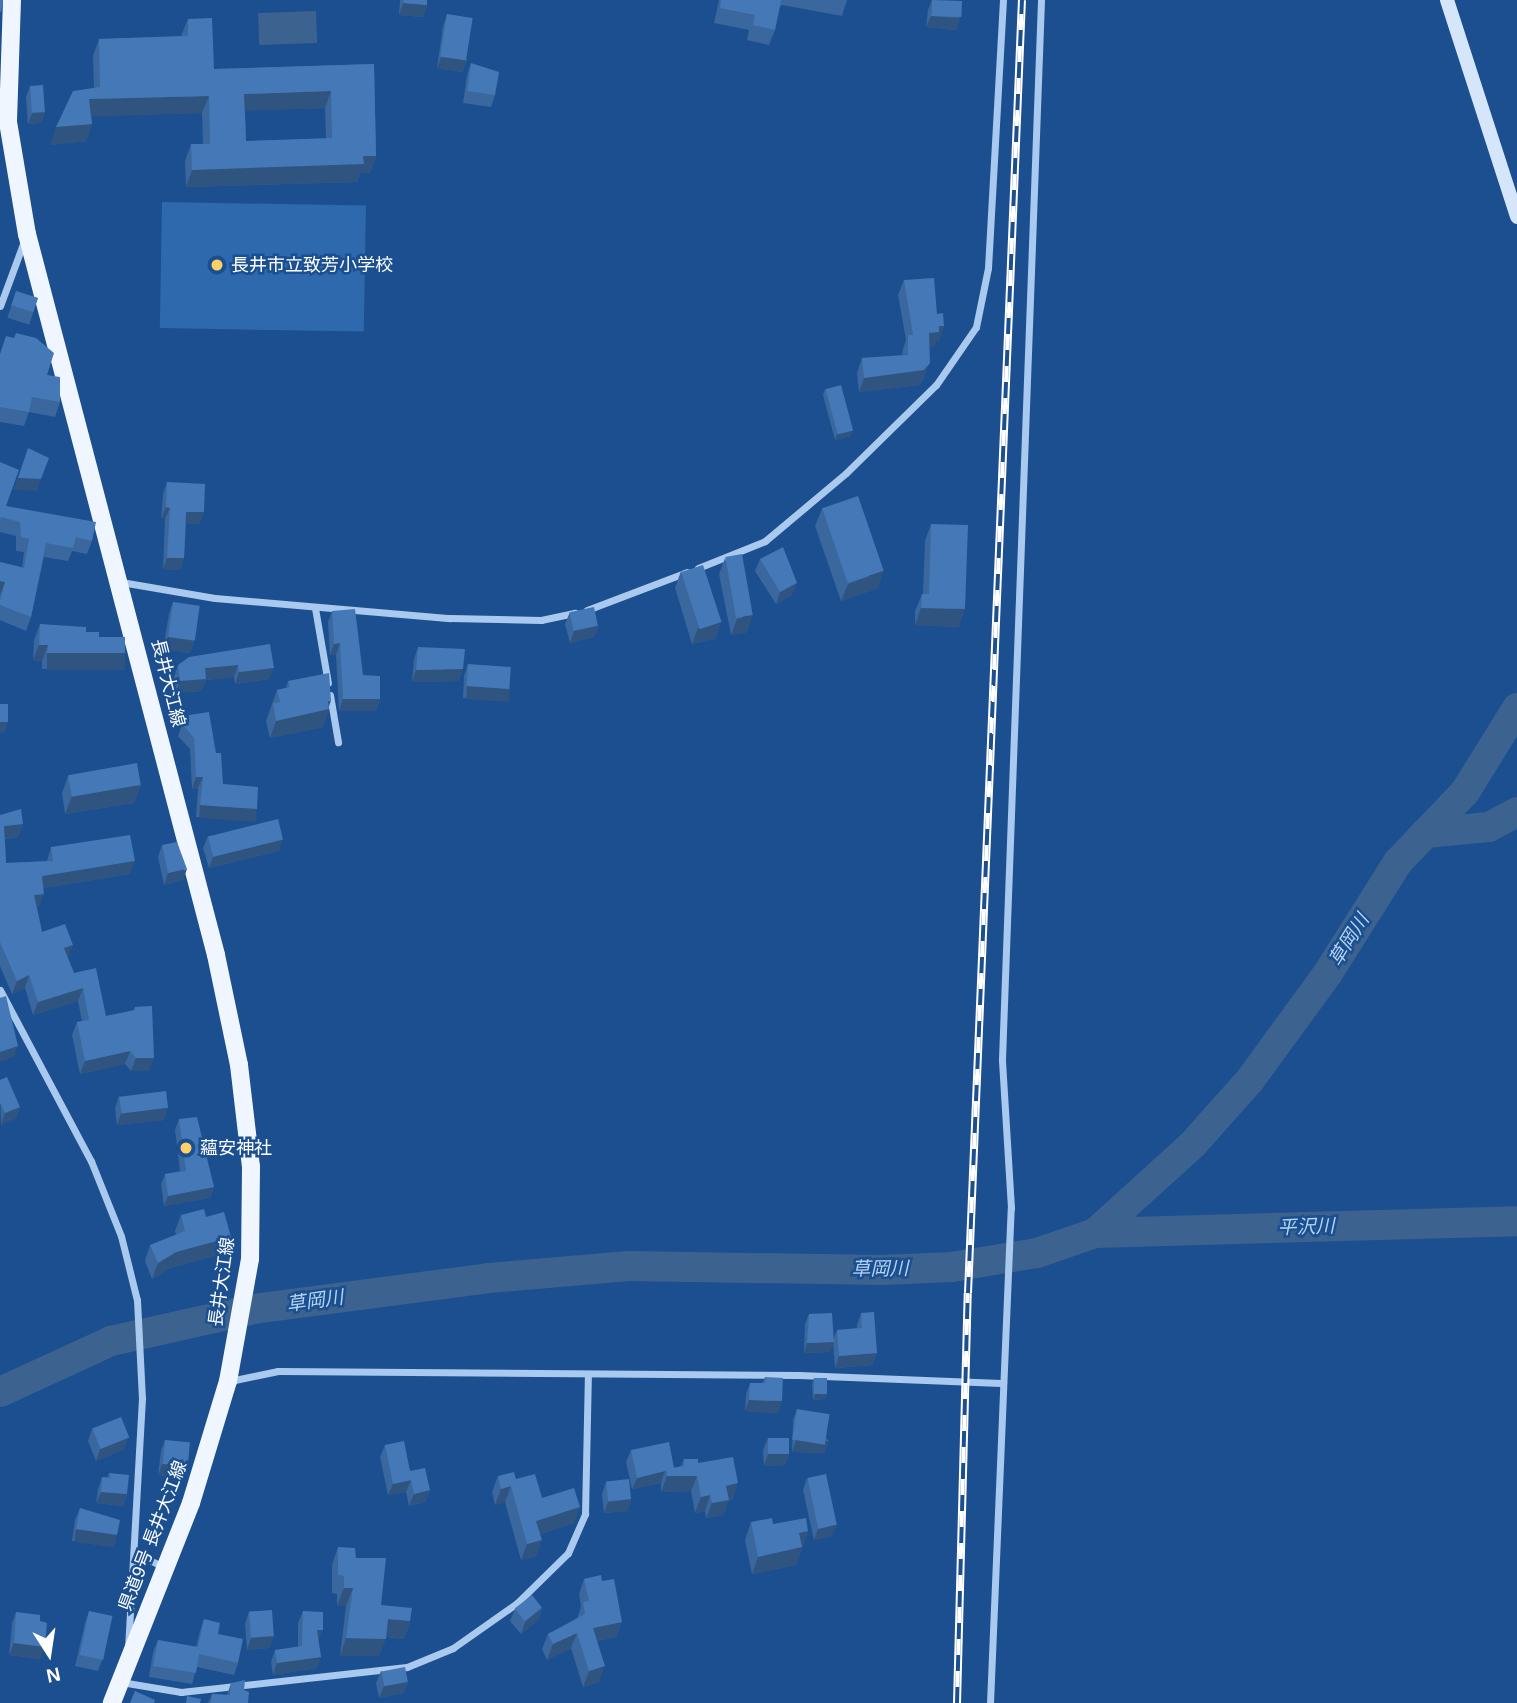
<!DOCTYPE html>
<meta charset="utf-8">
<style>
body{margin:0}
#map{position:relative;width:1517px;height:1703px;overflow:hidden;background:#1b4f8f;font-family:Helvetica,"Noto Sans JP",sans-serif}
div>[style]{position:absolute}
.green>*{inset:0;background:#2e69ad;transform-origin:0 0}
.water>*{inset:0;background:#3c6290;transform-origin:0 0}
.river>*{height:30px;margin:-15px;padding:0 15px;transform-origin:15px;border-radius:15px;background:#3c6290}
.street>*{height:7px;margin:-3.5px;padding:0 3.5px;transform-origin:3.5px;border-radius:3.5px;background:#a9c9ee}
.secondary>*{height:14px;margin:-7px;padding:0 7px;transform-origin:7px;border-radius:7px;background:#d6e6fa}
.primary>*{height:18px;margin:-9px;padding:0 9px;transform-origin:9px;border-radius:9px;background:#f0f6ff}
.rail>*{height:8px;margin-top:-4px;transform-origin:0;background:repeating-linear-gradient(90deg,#1b4f8f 0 16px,#fff 0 32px);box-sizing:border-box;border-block:2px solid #fff}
.wall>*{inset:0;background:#3a679d;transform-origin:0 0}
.shaded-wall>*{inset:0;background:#305480;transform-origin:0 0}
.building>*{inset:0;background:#4478b7;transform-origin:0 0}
.dots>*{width:19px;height:19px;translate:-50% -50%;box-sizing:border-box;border:4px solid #1b4f8f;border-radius:50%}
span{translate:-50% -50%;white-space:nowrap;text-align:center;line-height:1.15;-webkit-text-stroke:5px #1b4f8f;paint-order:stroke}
.poi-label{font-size:18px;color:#fff}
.left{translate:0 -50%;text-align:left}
.street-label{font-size:18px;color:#fff}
.water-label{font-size:19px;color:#b5d3f5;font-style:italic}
.north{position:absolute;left:14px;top:1619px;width:70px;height:70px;-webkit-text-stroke:5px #1b4f8f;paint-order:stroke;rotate:168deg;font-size:19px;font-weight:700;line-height:28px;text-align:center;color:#fff}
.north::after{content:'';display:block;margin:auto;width:24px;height:32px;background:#fff;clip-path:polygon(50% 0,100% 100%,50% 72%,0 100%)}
</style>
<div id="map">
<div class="green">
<div style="left:162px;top:202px;width:204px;height:126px;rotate:1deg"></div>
</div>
<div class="water">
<div style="left:316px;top:11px;width:32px;height:58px;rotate:88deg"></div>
</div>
<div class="river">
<div style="left:1425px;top:833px;width:64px;rotate:-5.4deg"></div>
<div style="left:1489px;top:827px;width:32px;rotate:-28deg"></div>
<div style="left:1095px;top:1233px;width:422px;rotate:-1.6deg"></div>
<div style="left:0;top:1392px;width:122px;rotate:-24.7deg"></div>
<div style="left:111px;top:1341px;width:147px;rotate:-12.6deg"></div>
<div style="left:254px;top:1309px;width:237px;rotate:-7.5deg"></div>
<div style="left:489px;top:1278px;width:140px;rotate:-4.9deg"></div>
<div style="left:628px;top:1266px;width:254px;rotate:0.9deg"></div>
<div style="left:882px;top:1270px;width:70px;rotate:-2.5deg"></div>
<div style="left:952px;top:1267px;width:86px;rotate:-9.4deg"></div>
<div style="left:1037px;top:1253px;width:61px;rotate:-19deg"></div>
<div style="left:1095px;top:1233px;width:132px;rotate:-42.2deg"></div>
<div style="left:1193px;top:1144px;width:86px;rotate:-48.3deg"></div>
<div style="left:1250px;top:1080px;width:132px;rotate:-53.9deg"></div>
<div style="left:1328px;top:973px;width:131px;rotate:-57.8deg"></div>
<div style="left:1398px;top:862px;width:97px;rotate:-46.3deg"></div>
<div style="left:1465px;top:792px;width:99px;rotate:-58.2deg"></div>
</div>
<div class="street">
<div style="left:0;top:306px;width:69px;rotate:-69.7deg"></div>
<div style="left:698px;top:568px;width:72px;rotate:-21.9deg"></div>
<div style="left:765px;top:541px;width:106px;rotate:-40deg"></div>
<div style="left:846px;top:473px;width:126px;rotate:-44.4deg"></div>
<div style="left:936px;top:385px;width:70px;rotate:-55.4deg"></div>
<div style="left:976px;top:327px;width:60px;rotate:-78.5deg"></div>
<div style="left:988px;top:268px;width:268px;rotate:-86.8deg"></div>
<div style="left:121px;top:582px;width:95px;rotate:9.7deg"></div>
<div style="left:215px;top:598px;width:236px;rotate:4.9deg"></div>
<div style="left:450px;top:618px;width:91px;rotate:1.3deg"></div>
<div style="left:541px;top:620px;width:35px;rotate:-12deg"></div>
<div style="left:315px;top:608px;width:76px;rotate:80.2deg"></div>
<div style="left:587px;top:610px;width:107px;rotate:-20.8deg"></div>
<div style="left:330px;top:695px;width:48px;rotate:80.3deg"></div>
<div style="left:0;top:990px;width:194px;rotate:62deg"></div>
<div style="left:91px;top:1161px;width:81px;rotate:68.2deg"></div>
<div style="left:121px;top:1236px;width:66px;rotate:76deg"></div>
<div style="left:137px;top:1300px;width:98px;rotate:87.1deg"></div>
<div style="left:142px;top:1398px;width:248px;rotate:93.2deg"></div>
<div style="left:230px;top:1381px;width:49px;rotate:-11.8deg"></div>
<div style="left:278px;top:1371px;width:521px;rotate:0.44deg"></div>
<div style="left:799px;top:1375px;width:202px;rotate:2.3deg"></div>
<div style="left:134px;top:1552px;width:34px;rotate:27deg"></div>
<div style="left:121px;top:1682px;width:61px;rotate:9.5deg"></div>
<div style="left:181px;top:1692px;width:227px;rotate:-6.3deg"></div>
<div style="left:407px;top:1667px;width:50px;rotate:-22.4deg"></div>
<div style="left:453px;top:1648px;width:78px;rotate:-35.1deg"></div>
<div style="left:517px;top:1603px;width:71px;rotate:-44.4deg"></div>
<div style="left:568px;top:1553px;width:43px;rotate:-66.4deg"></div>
<div style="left:585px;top:1514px;width:138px;rotate:-88.8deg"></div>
<div style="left:990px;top:1703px;width:495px;rotate:-87.6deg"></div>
<div style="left:1011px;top:1208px;width:149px;rotate:-93.5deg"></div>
<div style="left:1002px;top:1059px;width:1060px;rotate:-87.89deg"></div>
</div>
<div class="secondary">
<div style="left:1447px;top:0;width:228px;rotate:72.1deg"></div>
</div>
<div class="primary">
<div style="left:12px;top:0;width:122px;rotate:91.9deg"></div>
<div style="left:8px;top:122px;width:114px;rotate:80.4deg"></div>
<div style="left:27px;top:234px;width:745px;rotate:75.31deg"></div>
<div style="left:216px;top:955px;width:112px;rotate:78.2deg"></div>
<div style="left:239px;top:1065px;width:103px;rotate:83.3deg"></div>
<div style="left:251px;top:1167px;width:92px;rotate:90.6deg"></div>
<div style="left:250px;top:1259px;width:124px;rotate:100.2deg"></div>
<div style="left:228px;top:1381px;width:127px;rotate:106.9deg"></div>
<div style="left:191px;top:1503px;width:215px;rotate:111.6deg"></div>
</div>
<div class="rail">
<div style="left:957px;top:1703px;width:410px;rotate:-88.5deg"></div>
<div style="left:968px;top:1293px;width:1294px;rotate:-87.61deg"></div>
</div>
<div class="wall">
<div style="clip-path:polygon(400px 0,427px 0,427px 5px,423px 17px,399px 15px)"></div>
<div style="clip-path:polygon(719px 0,847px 0,842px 16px,782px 5px,780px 7px,775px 30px,769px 45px,747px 40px,749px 30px,714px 23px)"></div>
<div style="clip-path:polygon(932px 0,960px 18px,956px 30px,926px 27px,928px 10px)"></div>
<div style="clip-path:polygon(447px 14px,467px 60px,462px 72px,437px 68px,443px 26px)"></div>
<div style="clip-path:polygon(evenodd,188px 19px,214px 69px,374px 64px,376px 156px,370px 173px,360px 173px,357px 182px,186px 187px,185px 161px,191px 144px,203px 144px,202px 113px,91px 116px,92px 124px,86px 141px,50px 145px,94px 88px,93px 56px,99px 39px,181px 36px,188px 19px,325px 108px,326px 139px,246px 141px,245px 110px,325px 108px)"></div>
<div style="clip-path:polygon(471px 63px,495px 95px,491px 107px,463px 103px,467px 75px)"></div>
<div style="clip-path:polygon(30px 86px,45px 112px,41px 123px,28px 124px,26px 97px)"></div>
<div style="clip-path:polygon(904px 280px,937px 314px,944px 326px,939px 341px,936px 341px,934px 347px,929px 347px,924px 378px,919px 385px,859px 392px,857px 373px,862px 358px,902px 355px,903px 349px,906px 340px,898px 295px)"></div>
<div style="left:16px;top:291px;width:23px;height:28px;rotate:18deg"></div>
<div style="clip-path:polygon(0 353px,47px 375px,60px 402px,55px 417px,29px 412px,24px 426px,0 422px)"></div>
<div style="clip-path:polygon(825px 389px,851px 436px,835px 440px,823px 395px)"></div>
<div style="clip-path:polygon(0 462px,6px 506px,92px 541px,87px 554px,72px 551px,68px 561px,44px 557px,31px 617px,26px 631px,0 620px,0 562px,22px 567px,24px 552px,16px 551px,16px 536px,0 532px)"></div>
<div style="clip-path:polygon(167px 482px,204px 512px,199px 524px,186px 523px,184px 558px,180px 570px,163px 569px,165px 519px,161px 519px,163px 494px)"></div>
<div style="clip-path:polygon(822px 509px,878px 588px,841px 601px,815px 526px)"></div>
<div style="clip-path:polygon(931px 524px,959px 627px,915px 625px,915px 611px,922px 594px,923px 594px,925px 541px)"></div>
<div style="clip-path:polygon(725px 558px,747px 632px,731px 635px,719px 574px)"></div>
<div style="clip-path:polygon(760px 559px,792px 595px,776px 604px,755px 571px)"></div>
<div style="clip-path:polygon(681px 571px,721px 622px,715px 639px,692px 644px,675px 588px)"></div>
<div style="clip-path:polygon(173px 602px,194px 641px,190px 653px,163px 649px,169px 614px)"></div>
<div style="clip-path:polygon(332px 611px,363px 675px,380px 699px,376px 711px,339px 711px,336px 655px,330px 655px,328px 622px)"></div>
<div style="clip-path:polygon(570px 612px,598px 626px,594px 637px,570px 643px,565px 624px)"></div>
<div style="clip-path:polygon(40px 624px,86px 632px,99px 637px,120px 669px,42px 669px,42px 661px,33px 660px,34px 640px)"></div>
<div style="clip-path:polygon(270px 644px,269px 679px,235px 684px,234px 677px,206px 680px,201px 691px,176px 693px,174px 677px,178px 665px)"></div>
<div style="clip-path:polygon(418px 647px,459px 681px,412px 682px,414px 659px)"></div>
<div style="clip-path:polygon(468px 664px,510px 689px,506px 701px,463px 698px,464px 676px)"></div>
<div style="clip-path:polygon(288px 681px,329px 707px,323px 727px,270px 738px,266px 721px,277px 690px,286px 688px)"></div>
<div style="clip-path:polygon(182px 724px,216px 753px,223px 784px,253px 821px,196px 817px,198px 788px,192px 789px,190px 749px,178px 736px)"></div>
<div style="clip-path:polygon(68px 776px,141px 785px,134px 803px,65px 814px,62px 793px)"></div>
<div style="clip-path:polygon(0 815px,23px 824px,18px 837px,5px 839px,6px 863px,47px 861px,51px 847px,130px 874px,43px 888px,39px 907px,37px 907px,42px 932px,68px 958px,74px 973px,106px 1016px,133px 1011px,135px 1007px,149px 1071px,131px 1071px,125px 1064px,80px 1074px,72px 1035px,77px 1022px,82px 1021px,78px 1001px,33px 1015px,25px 988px,12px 994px,0 966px)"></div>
<div style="clip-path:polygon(208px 836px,279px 851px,209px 868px,203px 848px)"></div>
<div style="clip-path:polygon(162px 845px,183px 880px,164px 885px,158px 857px)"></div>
<div style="clip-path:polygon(0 1080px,20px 1107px,16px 1118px,1px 1125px)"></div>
<div style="clip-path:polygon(119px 1096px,164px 1120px,117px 1125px,115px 1108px)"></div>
<div style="clip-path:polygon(179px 1119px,214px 1187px,210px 1198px,164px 1206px,161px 1184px,165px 1174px,180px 1171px,175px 1130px)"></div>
<div style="clip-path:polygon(181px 1215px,206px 1217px,231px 1237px,225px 1253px,170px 1268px,152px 1279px,145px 1261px,150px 1245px,176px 1235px,175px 1231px)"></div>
<div style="clip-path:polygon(861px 1313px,877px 1353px,872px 1365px,835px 1368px,833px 1343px,830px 1352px,804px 1353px,805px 1324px,809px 1314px,833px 1340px,837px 1330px,857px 1328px,857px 1325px)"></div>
<div style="clip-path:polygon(765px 1377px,778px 1413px,745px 1411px,746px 1394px,750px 1383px,762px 1383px)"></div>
<div style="clip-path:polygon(814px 1378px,827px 1393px,825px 1399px,813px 1400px,812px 1384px)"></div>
<div style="clip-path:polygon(797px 1409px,829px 1441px,824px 1453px,792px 1452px,793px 1420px)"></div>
<div style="clip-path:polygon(92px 1429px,124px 1449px,96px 1461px,88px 1441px)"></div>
<div style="clip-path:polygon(768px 1438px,789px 1454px,785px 1465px,764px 1466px,763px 1450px)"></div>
<div style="clip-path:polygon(165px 1440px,187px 1466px,183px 1478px,158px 1475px,161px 1451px)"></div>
<div style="clip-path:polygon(385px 1445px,430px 1490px,425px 1502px,409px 1506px,406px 1492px,388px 1495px,380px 1457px)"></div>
<div style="clip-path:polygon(631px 1450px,674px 1468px,681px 1466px,684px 1459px,698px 1463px,733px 1499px,729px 1500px,723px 1515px,706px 1518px,705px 1511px,695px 1513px,691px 1491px,661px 1492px,661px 1483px,632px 1489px,626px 1462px)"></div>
<div style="clip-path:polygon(109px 1473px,127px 1494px,123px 1506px,96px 1503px,98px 1489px,102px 1477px,107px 1478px)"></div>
<div style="clip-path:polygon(498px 1476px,516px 1479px,574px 1523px,540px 1534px,536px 1556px,521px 1560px,505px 1502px,495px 1505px,492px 1492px)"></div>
<div style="clip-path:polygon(807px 1478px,832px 1536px,814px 1540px,803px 1490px)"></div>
<div style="clip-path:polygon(606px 1482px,631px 1499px,627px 1511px,604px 1513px,602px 1494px)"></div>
<div style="clip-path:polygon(80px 1508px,113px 1547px,72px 1541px,75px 1520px)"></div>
<div style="clip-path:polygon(751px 1522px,773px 1524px,808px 1531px,796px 1565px,752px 1574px,745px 1540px)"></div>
<div style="clip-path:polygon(338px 1547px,356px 1558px,381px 1605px,410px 1621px,404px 1639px,386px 1637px,379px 1656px,340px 1656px,346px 1606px,337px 1606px,337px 1594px,332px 1593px,332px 1565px)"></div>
<div style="clip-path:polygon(584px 1579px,602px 1581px,622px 1622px,616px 1637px,597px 1641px,599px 1682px,583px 1687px,571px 1648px,547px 1660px,542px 1649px,548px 1634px,577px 1619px,581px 1607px,579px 1594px)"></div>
<div style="clip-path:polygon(542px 1608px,538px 1620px,521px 1634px,510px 1621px,515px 1609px)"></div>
<div style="clip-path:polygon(89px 1611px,102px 1660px,98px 1671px,75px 1666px,85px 1623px)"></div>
<div style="clip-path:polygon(303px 1611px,318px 1642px,321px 1657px,316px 1668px,273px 1675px,271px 1662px,275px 1650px,298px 1647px,298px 1623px)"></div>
<div style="clip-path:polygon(16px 1612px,40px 1659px,9px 1655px,12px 1623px)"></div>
<div style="clip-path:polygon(249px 1612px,274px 1636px,269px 1648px,247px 1650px,245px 1624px)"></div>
<div style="clip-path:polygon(204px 1619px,218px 1634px,238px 1663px,234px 1675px,197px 1667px,192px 1684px,149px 1677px,153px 1652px,158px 1640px,196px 1647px,200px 1631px)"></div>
<div style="clip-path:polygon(381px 1671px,408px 1682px,403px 1693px,379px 1698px,376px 1683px)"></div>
<div style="clip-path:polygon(231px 1683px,244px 1690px,248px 1703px,208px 1703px,212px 1694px,227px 1695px)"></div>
</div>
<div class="shaded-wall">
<div style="clip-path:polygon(403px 3px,427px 5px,423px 17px,399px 15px)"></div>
<div style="clip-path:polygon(931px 16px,960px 18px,956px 30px,926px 27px)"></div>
<div style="clip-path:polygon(441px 57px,467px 60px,462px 72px,437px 68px)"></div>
<div style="clip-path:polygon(331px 91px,325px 108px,238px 111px,244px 94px)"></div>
<div style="clip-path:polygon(209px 96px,202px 113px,83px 117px,89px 99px)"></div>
<div style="clip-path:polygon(45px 112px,41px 123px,28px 124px,32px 113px)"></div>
<div style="clip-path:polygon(92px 124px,86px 141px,50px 145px,56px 127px)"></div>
<div style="clip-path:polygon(363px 156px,376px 156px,370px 173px,360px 173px,357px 182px,186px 187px,192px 170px)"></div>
<div style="clip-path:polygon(939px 326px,944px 326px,939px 341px,936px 341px,934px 347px,923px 348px,929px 333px)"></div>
<div style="clip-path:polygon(930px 363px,924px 378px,919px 385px,859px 392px,864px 378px)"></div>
<div style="clip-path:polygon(853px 430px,851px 436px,835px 440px,837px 434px)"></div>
<div style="clip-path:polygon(18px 478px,41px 479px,37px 491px,13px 490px)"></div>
<div style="clip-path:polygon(166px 507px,170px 508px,165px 519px,161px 519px)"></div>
<div style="clip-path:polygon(186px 512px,204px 512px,199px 524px,182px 523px)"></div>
<div style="clip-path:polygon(167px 558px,184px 558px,180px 570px,163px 569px)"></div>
<div style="clip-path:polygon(884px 571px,878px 588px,841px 601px,848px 584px)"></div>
<div style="clip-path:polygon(0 581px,5px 582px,0 595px)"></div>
<div style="clip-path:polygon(797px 583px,792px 595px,776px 604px,780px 592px)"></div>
<div style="clip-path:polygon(921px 608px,965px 609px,959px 627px,915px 625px)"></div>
<div style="clip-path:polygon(753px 615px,747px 632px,731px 635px,737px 619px)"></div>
<div style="clip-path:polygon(721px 622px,715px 639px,692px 644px,698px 628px)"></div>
<div style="clip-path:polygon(598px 626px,594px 637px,570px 643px,574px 631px)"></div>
<div style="clip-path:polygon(168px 637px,194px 641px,190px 653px,163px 649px)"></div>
<div style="clip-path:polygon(340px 643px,336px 655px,330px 655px,334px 644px)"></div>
<div style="clip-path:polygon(39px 645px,48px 645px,42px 661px,33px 660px)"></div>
<div style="left:47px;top:653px;width:78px;height:17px"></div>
<div style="clip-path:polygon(238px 665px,234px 677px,206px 680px,201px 691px,176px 693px,180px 681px,205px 668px)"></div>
<div style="clip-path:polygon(274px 668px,269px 679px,235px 684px,239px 672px)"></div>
<div style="clip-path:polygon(463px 669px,459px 681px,412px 682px,416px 670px)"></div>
<div style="left:467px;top:686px;width:43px;height:13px;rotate:4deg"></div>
<div style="clip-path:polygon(343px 699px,380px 699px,376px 711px,339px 711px)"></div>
<div style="clip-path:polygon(331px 700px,328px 710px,329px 709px,323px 727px,270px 738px,276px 721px)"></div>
<div style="clip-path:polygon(8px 721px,4px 733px,0 733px,0 722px)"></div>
<div style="clip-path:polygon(196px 777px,203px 777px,198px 788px,192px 789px)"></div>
<div style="clip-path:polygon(141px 785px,134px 803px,65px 814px,72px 796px)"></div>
<div style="left:200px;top:805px;width:57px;height:13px;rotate:4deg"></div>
<div style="clip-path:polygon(23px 824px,18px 837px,0 839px,4px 826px)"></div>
<div style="clip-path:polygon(283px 839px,279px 851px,209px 868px,213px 857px)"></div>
<div style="clip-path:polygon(135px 861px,130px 874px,38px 889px,42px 876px)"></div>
<div style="clip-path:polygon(187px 869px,183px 880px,164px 885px,168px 873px)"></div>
<div style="clip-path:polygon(44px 894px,39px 907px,29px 908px,34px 895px)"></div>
<div style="clip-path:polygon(73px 945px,68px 958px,64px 948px)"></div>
<div style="clip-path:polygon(29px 975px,25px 988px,12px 994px,17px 981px)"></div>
<div style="clip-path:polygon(83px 988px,78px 1001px,33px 1015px,38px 1002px)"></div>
<div style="clip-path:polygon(18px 1046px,14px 1057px,0 1062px,0 1052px)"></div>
<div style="clip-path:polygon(130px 1051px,125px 1064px,80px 1074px,85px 1061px)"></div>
<div style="clip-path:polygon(136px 1058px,154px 1058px,149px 1071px,131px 1071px)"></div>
<div style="clip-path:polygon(20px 1107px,16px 1118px,1px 1125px,5px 1113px)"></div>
<div style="clip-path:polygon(168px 1108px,164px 1120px,117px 1125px,121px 1113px)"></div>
<div style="clip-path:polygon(214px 1187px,210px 1198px,164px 1206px,168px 1196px)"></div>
<div style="clip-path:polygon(231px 1237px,225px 1253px,170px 1268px,152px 1279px,158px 1263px,176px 1252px)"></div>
<div style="clip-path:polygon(834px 1342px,830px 1352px,804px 1353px,807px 1343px)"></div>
<div style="clip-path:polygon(877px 1353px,872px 1365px,835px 1368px,839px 1356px)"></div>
<div style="clip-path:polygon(827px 1393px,825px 1399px,813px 1400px,815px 1394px)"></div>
<div style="clip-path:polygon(749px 1400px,782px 1401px,778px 1413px,745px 1411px)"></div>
<div style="clip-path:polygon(129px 1437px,124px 1449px,96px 1461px,100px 1449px)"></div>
<div style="clip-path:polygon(796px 1440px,829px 1441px,824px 1453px,792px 1452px)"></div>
<div style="clip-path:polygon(768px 1454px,789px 1454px,785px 1465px,764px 1466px)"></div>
<div style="clip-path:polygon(162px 1464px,187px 1466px,183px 1478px,158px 1475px)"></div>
<div style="clip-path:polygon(665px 1471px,661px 1483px,632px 1489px,637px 1478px)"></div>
<div style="clip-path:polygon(667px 1476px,697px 1476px,691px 1491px,661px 1492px)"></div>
<div style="clip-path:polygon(411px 1480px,406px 1492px,388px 1495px,393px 1484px)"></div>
<div style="clip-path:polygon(738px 1483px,733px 1499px,720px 1501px,726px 1486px)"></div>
<div style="clip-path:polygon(511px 1486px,505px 1502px,495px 1505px,501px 1489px)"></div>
<div style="clip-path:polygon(430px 1490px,425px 1502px,409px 1506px,414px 1494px)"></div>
<div style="clip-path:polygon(101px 1492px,127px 1494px,123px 1506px,96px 1503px)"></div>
<div style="clip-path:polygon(710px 1495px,705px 1511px,695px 1513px,701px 1497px)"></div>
<div style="clip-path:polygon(631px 1499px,627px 1511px,604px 1513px,608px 1502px)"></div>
<div style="clip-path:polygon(729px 1500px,723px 1515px,706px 1518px,712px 1503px)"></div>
<div style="clip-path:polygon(580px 1507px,574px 1523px,530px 1537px,536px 1521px)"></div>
<div style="clip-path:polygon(837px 1525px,832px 1536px,814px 1540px,818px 1529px)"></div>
<div style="left:76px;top:1529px;width:41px;height:13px;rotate:8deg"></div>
<div style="clip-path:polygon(808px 1531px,796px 1565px,752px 1574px,758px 1557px,799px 1533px)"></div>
<div style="clip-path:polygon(542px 1540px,536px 1556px,521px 1560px,527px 1544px)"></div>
<div style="clip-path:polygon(344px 1588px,353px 1588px,346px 1606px,337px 1606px)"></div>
<div style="clip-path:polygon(542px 1608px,538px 1620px,521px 1634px,525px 1622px)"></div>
<div style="clip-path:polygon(388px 1619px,410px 1621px,404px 1639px,382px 1636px)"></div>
<div style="clip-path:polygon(622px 1622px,616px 1637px,587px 1643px,593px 1628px)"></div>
<div style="clip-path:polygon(317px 1630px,323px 1630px,318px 1642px)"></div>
<div style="clip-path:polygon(577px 1633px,571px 1648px,547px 1660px,553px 1644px)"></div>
<div style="clip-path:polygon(274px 1636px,269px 1648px,247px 1650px,251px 1638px)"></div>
<div style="clip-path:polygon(346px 1638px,386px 1639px,379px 1656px,340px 1656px)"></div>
<div style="clip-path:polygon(14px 1643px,45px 1647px,40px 1659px,9px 1655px)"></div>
<div style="clip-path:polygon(321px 1657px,316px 1668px,273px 1675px,277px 1663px)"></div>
<div style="clip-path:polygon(605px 1666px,599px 1682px,583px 1687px,589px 1671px)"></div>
<div style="clip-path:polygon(408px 1682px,403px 1693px,379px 1698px,384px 1686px)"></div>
</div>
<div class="building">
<div style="clip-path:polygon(0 0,3px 0,1px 12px,0 12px)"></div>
<div style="clip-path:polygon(404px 0,427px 0,427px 5px,403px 3px)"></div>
<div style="clip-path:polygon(721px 0,781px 0,775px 30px,753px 25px,755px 15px,720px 8px)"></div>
<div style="left:932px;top:0;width:30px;height:16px;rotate:2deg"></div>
<div style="left:447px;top:14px;width:26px;height:43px;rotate:9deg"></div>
<div style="clip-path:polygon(evenodd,212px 18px,214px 69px,374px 64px,376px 156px,363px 156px,364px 164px,192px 170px,191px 144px,210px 144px,209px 96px,89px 99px,92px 124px,56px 127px,73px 91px,100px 87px,99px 39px,188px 36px,188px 19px,212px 18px,331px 91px,332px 138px,246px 141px,244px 94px,331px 91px)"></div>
<div style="clip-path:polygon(471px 63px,499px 72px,495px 95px,467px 91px)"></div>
<div style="left:43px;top:85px;width:27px;height:13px;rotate:86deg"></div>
<div style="clip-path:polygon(934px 278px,937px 314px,943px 313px,944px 326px,939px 326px,939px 332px,929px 333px,930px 363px,924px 370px,864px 378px,862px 358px,908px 355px,908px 335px,913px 335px,904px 280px)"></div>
<div style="left:16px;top:291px;width:23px;height:15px;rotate:18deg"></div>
<div style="clip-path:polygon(16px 333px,36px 338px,54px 353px,47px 375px,60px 377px,60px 402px,32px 397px,29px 412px,0 407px,0 354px,6px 336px,14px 338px)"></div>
<div style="left:841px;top:385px;width:47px;height:16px;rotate:75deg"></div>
<div style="clip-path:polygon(28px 448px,49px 458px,41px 479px,18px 478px)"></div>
<div style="clip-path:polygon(0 462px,19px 470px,6px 506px,96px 522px,92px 541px,76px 537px,73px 548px,46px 543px,31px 617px,0 605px,0 601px,5px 582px,0 581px,0 562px,24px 568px,29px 539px,21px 537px,20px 522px,1px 517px,0 520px)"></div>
<div style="clip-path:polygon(167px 482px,205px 484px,204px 512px,186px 512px,184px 558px,167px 558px,170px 508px,166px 507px)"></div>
<div style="left:858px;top:496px;width:79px;height:38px;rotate:71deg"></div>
<div style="clip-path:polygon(931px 524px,968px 525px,965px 609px,921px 608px,922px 594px,929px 594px)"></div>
<div style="clip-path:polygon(783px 547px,797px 583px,780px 592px,760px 559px)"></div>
<div style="left:742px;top:554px;width:62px;height:17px;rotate:80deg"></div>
<div style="left:703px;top:565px;width:60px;height:23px;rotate:72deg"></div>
<div style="left:173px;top:602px;width:27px;height:35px;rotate:8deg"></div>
<div style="left:594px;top:607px;width:19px;height:25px;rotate:78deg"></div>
<div style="clip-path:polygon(355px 609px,363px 675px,380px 676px,380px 699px,343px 699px,340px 643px,334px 644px,332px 611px)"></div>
<div style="clip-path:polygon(40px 624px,86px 627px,86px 632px,99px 632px,99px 637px,125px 637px,125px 653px,47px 653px,48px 645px,39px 645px)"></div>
<div style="clip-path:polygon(270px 644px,274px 668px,239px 672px,238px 665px,205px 668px,206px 679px,180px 681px,178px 665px,189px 657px)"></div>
<div style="clip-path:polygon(418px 647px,465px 649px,463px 669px,416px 670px)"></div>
<div style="left:468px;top:664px;width:43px;height:22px;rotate:4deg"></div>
<div style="clip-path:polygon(329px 673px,331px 700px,328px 701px,329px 709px,276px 721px,273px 703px,280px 702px,277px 690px,290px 687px,288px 681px)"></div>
<div style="left:0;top:704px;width:8px;height:18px"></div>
<div style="clip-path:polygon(209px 712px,216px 753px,221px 753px,223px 784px,258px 787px,257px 809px,200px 805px,203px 777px,196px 777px,194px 738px,182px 724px,189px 715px)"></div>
<div style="left:137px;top:763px;width:22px;height:70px;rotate:80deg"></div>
<div style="clip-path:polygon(21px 809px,23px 824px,4px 826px,6px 863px,53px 861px,51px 847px,130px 835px,135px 861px,42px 876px,44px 894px,34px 895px,42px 932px,65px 924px,73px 945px,64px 948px,74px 973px,96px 968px,106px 1016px,135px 1010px,135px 1007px,152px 1006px,154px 1058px,136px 1058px,130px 1051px,85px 1061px,77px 1022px,89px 1020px,83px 988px,38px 1002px,29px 975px,17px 981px,0 942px,0 815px)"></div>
<div style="left:278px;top:819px;width:21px;height:72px;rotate:76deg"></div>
<div style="clip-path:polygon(177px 842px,187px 869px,168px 873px,162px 845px)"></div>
<div style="clip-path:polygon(6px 996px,18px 1046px,0 1052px,0 998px)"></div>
<div style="clip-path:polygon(7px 1077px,20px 1107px,5px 1113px,0 1103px,0 1080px)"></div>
<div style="left:166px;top:1091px;width:17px;height:47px;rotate:83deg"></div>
<div style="clip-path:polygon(197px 1117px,214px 1187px,168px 1196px,165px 1174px,186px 1171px,179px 1119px)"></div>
<div style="clip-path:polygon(204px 1209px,206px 1217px,224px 1212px,231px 1237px,176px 1252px,158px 1263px,150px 1245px,185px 1231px,181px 1215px)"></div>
<div style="clip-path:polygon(874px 1312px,877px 1353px,839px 1356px,837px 1330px,862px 1328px,861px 1313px)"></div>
<div style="clip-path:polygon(832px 1313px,834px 1342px,807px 1343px,809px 1314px)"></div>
<div style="clip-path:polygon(765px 1377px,783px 1378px,782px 1401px,749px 1400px,750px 1383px,765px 1383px)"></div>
<div style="left:814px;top:1378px;width:13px;height:16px"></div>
<div style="left:797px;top:1409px;width:33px;height:31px;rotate:9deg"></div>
<div style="left:121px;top:1417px;width:22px;height:31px;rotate:68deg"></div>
<div style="left:768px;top:1438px;width:21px;height:16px"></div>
<div style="left:165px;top:1440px;width:25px;height:24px;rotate:5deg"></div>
<div style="clip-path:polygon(404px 1441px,410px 1471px,425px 1468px,430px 1490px,414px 1494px,411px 1480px,393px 1484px,385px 1445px)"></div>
<div style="clip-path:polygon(669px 1442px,674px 1468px,666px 1469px,665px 1471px,637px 1478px,631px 1450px)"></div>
<div style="clip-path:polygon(733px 1457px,738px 1483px,726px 1486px,729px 1500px,712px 1503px,710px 1495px,701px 1497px,697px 1476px,667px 1476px,666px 1469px,684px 1466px,684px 1459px,698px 1459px,698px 1463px)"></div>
<div style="clip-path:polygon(514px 1472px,516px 1479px,535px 1474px,542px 1498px,574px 1488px,580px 1507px,536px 1521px,542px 1540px,527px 1544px,511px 1486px,501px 1489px,498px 1476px)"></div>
<div style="clip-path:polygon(109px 1473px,129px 1475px,127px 1494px,101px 1492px,102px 1477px,111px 1478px)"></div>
<div style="left:826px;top:1474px;width:52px;height:19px;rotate:78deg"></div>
<div style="left:629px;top:1479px;width:20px;height:23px;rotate:84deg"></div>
<div style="clip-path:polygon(80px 1508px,120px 1520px,117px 1535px,76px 1529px)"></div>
<div style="clip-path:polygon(772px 1518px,773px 1524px,806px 1518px,808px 1531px,799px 1533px,802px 1547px,758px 1557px,751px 1522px)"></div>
<div style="clip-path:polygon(338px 1547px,355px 1548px,356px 1558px,386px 1558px,381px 1605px,412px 1608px,410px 1621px,388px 1619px,386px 1639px,346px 1638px,353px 1588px,344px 1588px,344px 1576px,338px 1575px)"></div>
<div style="clip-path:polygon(601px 1575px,602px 1581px,614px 1579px,622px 1622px,593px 1628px,605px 1666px,589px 1671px,577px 1633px,553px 1644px,548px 1634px,585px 1614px,583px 1602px,589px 1601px,584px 1579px)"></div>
<div style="left:532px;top:1595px;width:16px;height:22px;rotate:52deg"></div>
<div style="left:272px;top:1610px;width:26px;height:23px;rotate:86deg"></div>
<div style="left:89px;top:1611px;width:24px;height:45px;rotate:12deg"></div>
<div style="clip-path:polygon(303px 1611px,323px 1612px,323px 1630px,317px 1630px,321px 1657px,277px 1663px,275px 1650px,302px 1646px)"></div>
<div style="clip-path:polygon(16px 1612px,40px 1615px,40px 1621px,47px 1623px,45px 1647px,14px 1643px)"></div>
<div style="clip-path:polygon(204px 1619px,220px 1623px,218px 1634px,243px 1639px,238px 1663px,199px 1654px,196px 1673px,153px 1666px,158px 1640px,198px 1647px)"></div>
<div style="left:405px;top:1667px;width:15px;height:24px;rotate:79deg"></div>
<div style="clip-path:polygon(245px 1680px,244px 1690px,249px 1692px,248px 1703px,211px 1703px,212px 1694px,230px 1695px,231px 1683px)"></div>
<div style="clip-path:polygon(135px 1691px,155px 1700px,154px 1703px,130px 1703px)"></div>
<div style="clip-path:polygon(187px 1696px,201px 1699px,200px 1703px,186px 1703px)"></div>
</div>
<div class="dots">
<div style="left:217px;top:265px;background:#ffd166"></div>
<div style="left:186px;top:1148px;background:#ffd166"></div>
</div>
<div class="poi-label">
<span class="left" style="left:231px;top:265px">長井市立致芳小学校</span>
<span class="left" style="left:200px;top:1148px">蘊安神社</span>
</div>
<div class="street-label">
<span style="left:168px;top:683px;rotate:76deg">長井大江線</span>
<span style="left:222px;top:1282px;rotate:-82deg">長井大江線</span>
<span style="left:153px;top:1536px;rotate:-69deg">県道9号 長井大江線</span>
</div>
<div class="water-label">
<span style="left:1349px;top:940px;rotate:-58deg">草岡川</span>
<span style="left:1306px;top:1227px;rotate:-2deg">平沢川</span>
<span style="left:880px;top:1269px;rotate:-1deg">草岡川</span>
<span style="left:315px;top:1301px;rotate:-8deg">草岡川</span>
</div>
<div class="north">N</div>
</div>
